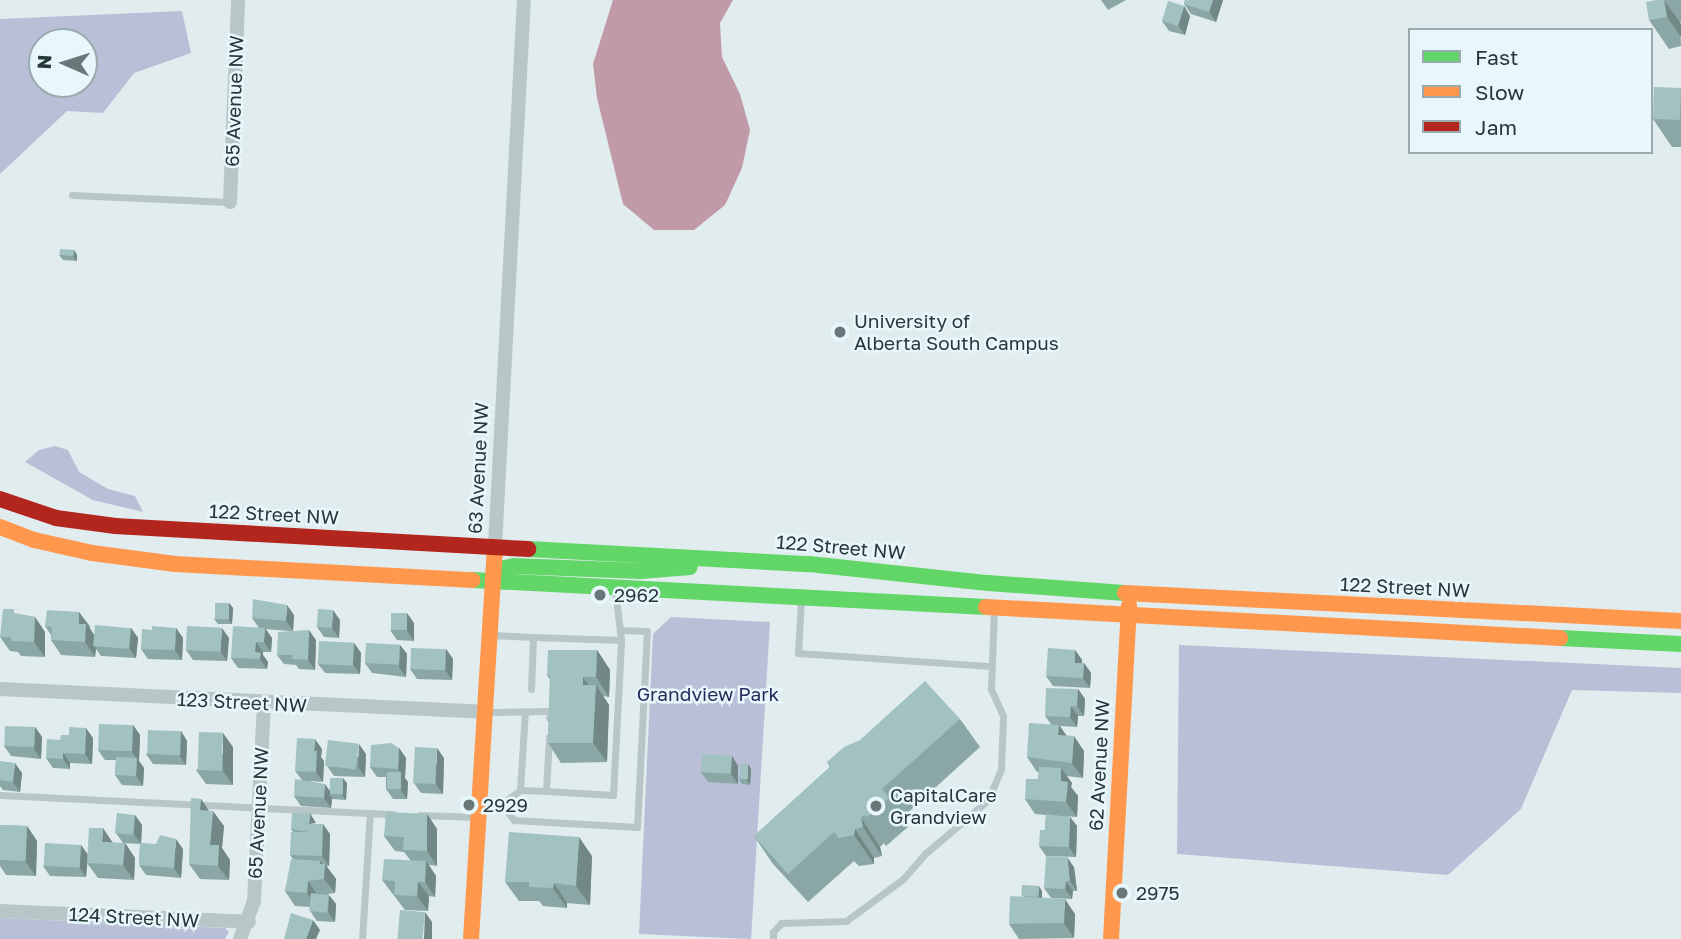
<!DOCTYPE html>
<style>
body{margin:0}
#map{position:relative;width:1681px;height:939px;overflow:hidden;background:#e1ecee;font-family:"Golos Text",sans-serif}
div>[style]{position:absolute}
.green>*{inset:0;background:#b9bfd7}
.water>*{inset:0;background:#c19aa8}
.lane>*{height:7px;margin:-3.5px;padding:0 3.5px;transform-origin:3.5px;border-radius:3.5px;background:#b9c6c7}
.street>*{height:14px;margin:-7px;padding:0 7px;transform-origin:7px;border-radius:7px;background:#b9c6c7}
.fast>*{height:16px;margin:-8px;padding:0 8px;transform-origin:8px;border-radius:8px;background:#63d668}
.slow>*{height:16px;margin:-8px;padding:0 8px;transform-origin:8px;border-radius:8px;background:#ff974d}
.jam>*{height:16px;margin:-8px;padding:0 8px;transform-origin:8px;border-radius:8px;background:#b3261e}
.wall>*{inset:0;background:#8aa7a5}
.shaded-wall>*{inset:0;background:#718886}
.building>*{inset:0;background:#a1c2c0;transform-origin:0 0}
.dots>*{width:19px;height:19px;translate:-50% -50%;box-sizing:border-box;border:4px solid #e7f7fb;border-radius:50%}
span{translate:-50% -50%;white-space:nowrap;text-align:center;line-height:1.15;-webkit-text-stroke:5px #e7f7fb;paint-order:stroke}
.street-label{font-size:19px;color:#273838}
.poi-label{font-size:19px;color:#273838}
.left{translate:0 -50%;text-align:left}
.park-label{font-size:19px;color:#292959}
.legend{position:absolute;left:1408px;top:28px;width:245px;height:126px;box-sizing:border-box;background:#e7f7fb;border:2px solid #9aabad;margin:0;padding:9px 12px;list-style:none;font-size:21px;color:#273838}
.legend li{display:flex;align-items:center;gap:14px;height:35px}
.legend b{width:35px;border:2px solid #9aabad}
.north{position:absolute;left:28px;top:28px;width:70px;height:70px;box-sizing:border-box;background:#e7f7fb;border:2px solid #9aabad;border-radius:50%;rotate:273deg;font-size:19px;font-weight:700;line-height:28px;text-align:center;color:#273838}
.north::after{content:'';display:block;margin:auto;width:24px;height:32px;background:#687778;clip-path:polygon(50% 0,100% 100%,50% 72%,0 100%)}
</style>
<div id="map">
<div class="green">
<div style="clip-path:polygon(evenodd,182px 11px,191px 53px,134px 73px,103px 113px,67px 111px,0 174px,0 19px,182px 11px,84px 42px,84px 84px,42px 84px,42px 42px,84px 42px)"></div>
<div style="clip-path:polygon(55px 446px,68px 450px,79px 472px,108px 489px,135px 496px,143px 512px,93px 500px,25px 462px,39px 450px)"></div>
<div style="clip-path:polygon(671px 617px,770px 622px,751px 939px,639px 934px,653px 634px)"></div>
<div style="clip-path:polygon(1179px 645px,1681px 668px,1681px 693px,1572px 690px,1521px 809px,1448px 875px,1177px 854px)"></div>
<div style="clip-path:polygon(0 918px,225px 928px,229px 932px,225px 939px,0 939px)"></div>
</div>
<div class="water">
<div style="clip-path:polygon(613px 0,733px 0,720px 23px,722px 57px,740px 94px,750px 130px,742px 168px,725px 205px,694px 230px,654px 230px,623px 204px,597px 98px,593px 64px)"></div>
</div>
<div class="lane">
<div style="left:72px;top:195px;width:158px;rotate:2.5deg"></div>
<div style="left:801px;top:599px;width:54px;rotate:93.2deg"></div>
<div style="left:798px;top:653px;width:193px;rotate:3.9deg"></div>
<div style="left:491px;top:635px;width:42px;rotate:2.7deg"></div>
<div style="left:533px;top:637px;width:52px;rotate:92.2deg"></div>
<div style="left:533px;top:637px;width:88px;rotate:2deg"></div>
<div style="left:488px;top:712px;width:62px;rotate:-0.9deg"></div>
<div style="left:550px;top:711px;width:7px;rotate:98deg"></div>
<div style="left:549px;top:737px;width:54px;rotate:93.2deg"></div>
<div style="left:546px;top:791px;width:67px;rotate:3.4deg"></div>
<div style="left:613px;top:795px;width:155px;rotate:-87deg"></div>
<div style="left:621px;top:640px;width:51px;rotate:-96.7deg"></div>
<div style="left:520px;top:790px;width:26px;rotate:2deg"></div>
<div style="left:0;top:795px;width:394px;rotate:2.8deg"></div>
<div style="left:480px;top:803px;width:21px;rotate:3deg"></div>
<div style="left:501px;top:804px;width:24px;rotate:-36deg"></div>
<div style="left:520px;top:790px;width:79px;rotate:-86.4deg"></div>
<div style="left:501px;top:804px;width:21px;rotate:51deg"></div>
<div style="left:514px;top:820px;width:123px;rotate:3.3deg"></div>
<div style="left:637px;top:827px;width:196px;rotate:-87.1deg"></div>
<div style="left:647px;top:631px;width:26px;rotate:-178deg"></div>
<div style="left:420px;top:815px;width:58px;rotate:2deg"></div>
<div style="left:362px;top:939px;width:126px;rotate:-86.4deg"></div>
<div style="left:773px;top:939px;width:7px;rotate:-90deg"></div>
<div style="left:773px;top:932px;width:12px;rotate:-48deg"></div>
<div style="left:781px;top:923px;width:65px;rotate:-1.8deg"></div>
<div style="left:846px;top:921px;width:71px;rotate:-36.4deg"></div>
<div style="left:903px;top:879px;width:35px;rotate:-49deg"></div>
<div style="left:926px;top:853px;width:82px;rotate:-40.5deg"></div>
<div style="left:988px;top:800px;width:34px;rotate:-67deg"></div>
<div style="left:1001px;top:769px;width:53px;rotate:-87.8deg"></div>
<div style="left:1003px;top:716px;width:30px;rotate:-114deg"></div>
<div style="left:991px;top:689px;width:81px;rotate:-87.9deg"></div>
</div>
<div class="street">
<div style="left:230px;top:202px;width:202px;rotate:-87.7deg"></div>
<div style="left:495px;top:547px;width:548px;rotate:-86.97deg"></div>
<div style="left:0;top:689px;width:485px;rotate:2.7deg"></div>
<div style="left:0;top:911px;width:249px;rotate:2.5deg"></div>
<div style="left:240px;top:939px;width:40px;rotate:-69.8deg"></div>
<div style="left:254px;top:901px;width:198px;rotate:-87.1deg"></div>
</div>
<div class="fast">
<div style="left:528px;top:549px;width:281px;rotate:3.1deg"></div>
<div style="left:809px;top:564px;width:180px;rotate:6.1deg"></div>
<div style="left:988px;top:583px;width:137px;rotate:4.2deg"></div>
<div style="left:473px;top:580px;width:514px;rotate:3.01deg"></div>
<div style="left:493px;top:580px;width:13px;rotate:-58deg"></div>
<div style="left:500px;top:569px;width:14px;rotate:-12deg"></div>
<div style="left:514px;top:566px;width:127px;rotate:2.3deg"></div>
<div style="left:641px;top:571px;width:49px;rotate:-4.7deg"></div>
<div style="left:1560px;top:638px;width:121px;rotate:2.8deg"></div>
</div>
<div class="slow">
<div style="left:0;top:527px;width:36px;rotate:21deg"></div>
<div style="left:34px;top:540px;width:59px;rotate:12.6deg"></div>
<div style="left:92px;top:553px;width:84px;rotate:7.5deg"></div>
<div style="left:175px;top:564px;width:298px;rotate:3.1deg"></div>
<div style="left:1125px;top:593px;width:557px;rotate:2.88deg"></div>
<div style="left:986px;top:607px;width:575px;rotate:3.09deg"></div>
<div style="left:471px;top:939px;width:393px;rotate:-86.5deg"></div>
<div style="left:1111px;top:939px;width:334px;rotate:-86.9deg"></div>
</div>
<div class="jam">
<div style="left:0;top:499px;width:59px;rotate:18.7deg"></div>
<div style="left:56px;top:518px;width:60px;rotate:7.7deg"></div>
<div style="left:115px;top:526px;width:414px;rotate:3.2deg"></div>
</div>
<div class="wall">
<div style="clip-path:polygon(1101px 0,1126px 0,1108px 10px)"></div>
<div style="clip-path:polygon(1185px 0,1223px 0,1216px 22px,1191px 14px,1184px 4px)"></div>
<div style="clip-path:polygon(1656px 0,1681px 0,1681px 22px,1680px 22px,1681px 46px,1669px 49px,1649px 20px)"></div>
<div style="clip-path:polygon(1184px 6px,1190px 16px,1185px 35px,1169px 31px,1162px 21px)"></div>
<div style="clip-path:polygon(1681px 88px,1681px 147px,1672px 147px,1653px 119px)"></div>
<div style="clip-path:polygon(74px 250px,77px 255px,77px 261px,63px 260px,59px 255px)"></div>
<div style="clip-path:polygon(229px 603px,233px 608px,232px 624px,218px 624px,214px 619px)"></div>
<div style="clip-path:polygon(79px 612px,90px 626px,90px 629px,94px 636px,131px 628px,138px 638px,136px 658px,101px 656px,96px 649px,95px 657px,61px 655px,51px 640px,51px 635px,45px 626px)"></div>
<div style="clip-path:polygon(17px 614px,35px 617px,45px 632px,45px 657px,21px 656px,18px 652px,10px 651px,0 637px)"></div>
<div style="clip-path:polygon(294px 615px,293px 631px,316px 640px,315px 670px,299px 669px,296px 665px,284px 664px,277px 655px,290px 631px,265px 629px,272px 638px,271px 652px,263px 652px,263px 655px,268px 662px,267px 669px,238px 668px,231px 658px,259px 628px,252px 618px)"></div>
<div style="clip-path:polygon(340px 620px,339px 638px,324px 637px,317px 627px)"></div>
<div style="clip-path:polygon(414px 623px,414px 641px,397px 640px,390px 630px)"></div>
<div style="clip-path:polygon(176px 628px,183px 638px,182px 660px,148px 659px,141px 649px,152px 630px)"></div>
<div style="clip-path:polygon(229px 638px,227px 661px,193px 660px,186px 650px)"></div>
<div style="clip-path:polygon(354px 643px,361px 653px,360px 674px,325px 673px,318px 664px)"></div>
<div style="clip-path:polygon(400px 645px,407px 654px,406px 677px,372px 673px,365px 663px)"></div>
<div style="clip-path:polygon(446px 649px,453px 659px,452px 680px,417px 679px,410px 669px)"></div>
<div style="clip-path:polygon(597px 650px,610px 670px,609px 697px,603px 696px,609px 705px,607px 762px,561px 763px,548px 743px,550px 680px,547px 675px)"></div>
<div style="clip-path:polygon(1075px 650px,1082px 660px,1082px 663px,1084px 663px,1091px 673px,1090px 688px,1053px 686px,1046px 676px)"></div>
<div style="clip-path:polygon(1078px 689px,1085px 699px,1084px 716px,1078px 716px,1077px 727px,1060px 726px,1066px 736px,1084px 751px,1083px 778px,1066px 776px,1072px 783px,1071px 787px,1078px 796px,1077px 817px,1064px 816px,1070px 817px,1077px 826px,1076px 857px,1046px 856px,1039px 846px,1045px 830px,1046px 815px,1035px 814px,1025px 799px,1038px 779px,1039px 772px,1037px 772px,1027px 757px,1051px 724px,1045px 716px)"></div>
<div style="clip-path:polygon(960px 719px,980px 747px,903px 817px,909px 826px,886px 846px,884px 843px,880px 847px,882px 856px,874px 858px,874px 864px,859px 866px,854px 861px,808px 902px,773px 864px,754px 836px,830px 767px,827px 762px)"></div>
<div style="clip-path:polygon(133px 725px,140px 735px,139px 761px,144px 768px,143px 786px,122px 785px,115px 775px,116px 760px,105px 760px,98px 750px)"></div>
<div style="clip-path:polygon(35px 727px,42px 737px,41px 759px,11px 756px,4px 746px)"></div>
<div style="clip-path:polygon(181px 731px,187px 741px,186px 765px,153px 764px,146px 754px)"></div>
<div style="clip-path:polygon(69px 735px,93px 738px,92px 764px,70px 763px,70px 769px,53px 768px,46px 758px,60px 740px)"></div>
<div style="clip-path:polygon(233px 747px,233px 785px,206px 784px,196px 770px)"></div>
<div style="clip-path:polygon(399px 748px,406px 758px,405px 778px,408px 782px,407px 799px,393px 799px,386px 789px,386px 777px,377px 777px,370px 767px)"></div>
<div style="clip-path:polygon(322px 749px,321px 757px,324px 761px,323px 782px,309px 781px,329px 790px,347px 783px,346px 800px,332px 799px,332px 798px,331px 808px,301px 806px,294px 796px,302px 780px,295px 771px)"></div>
<div style="clip-path:polygon(366px 754px,365px 777px,334px 776px,327px 766px)"></div>
<div style="clip-path:polygon(732px 756px,738px 766px,738px 784px,708px 782px,701px 772px)"></div>
<div style="clip-path:polygon(444px 758px,443px 794px,421px 793px,414px 783px)"></div>
<div style="clip-path:polygon(0 761px,22px 773px,20px 792px,3px 790px,0 786px)"></div>
<div style="clip-path:polygon(748px 764px,751px 769px,750px 785px,742px 784px,739px 779px)"></div>
<div style="clip-path:polygon(201px 799px,209px 811px,224px 826px,222px 848px,230px 860px,229px 880px,200px 879px,189px 864px)"></div>
<div style="clip-path:polygon(427px 814px,437px 829px,437px 866px,429px 865px,436px 876px,435px 897px,429px 896px,428px 911px,405px 910px,382px 880px,411px 861px,404px 852px,395px 851px,384px 836px)"></div>
<div style="clip-path:polygon(135px 815px,142px 825px,141px 843px,183px 849px,181px 878px,146px 875px,139px 865px,140px 844px,123px 843px,116px 833px)"></div>
<div style="clip-path:polygon(316px 824px,330px 834px,329px 866px,326px 866px,336px 879px,335px 893px,328px 894px,336px 904px,335px 922px,317px 921px,310px 911px,310px 907px,295px 906px,285px 891px,293px 859px,290px 855px,293px 832px,291px 829px)"></div>
<div style="clip-path:polygon(0 825px,27px 826px,37px 841px,36px 876px,6px 875px,0 866px)"></div>
<div style="clip-path:polygon(113px 843px,125px 843px,135px 858px,134px 880px,98px 878px,87px 863px)"></div>
<div style="clip-path:polygon(81px 845px,88px 855px,86px 877px,50px 876px,43px 866px)"></div>
<div style="clip-path:polygon(592px 856px,590px 905px,567px 903px,567px 908px,543px 906px,539px 901px,519px 901px,505px 882px)"></div>
<div style="clip-path:polygon(1074px 867px,1077px 891px,1073px 891px,1072px 899px,1051px 898px,1044px 888px)"></div>
<div style="clip-path:polygon(1042px 891px,1042px 898px,1075px 914px,1074px 938px,1019px 939px,1009px 924px,1022px 897px)"></div>
</div>
<div class="shaded-wall">
<div style="clip-path:polygon(1213px 0,1223px 0,1216px 22px,1209px 12px)"></div>
<div style="clip-path:polygon(1664px 0,1681px 24px,1681px 37px,1667px 17px)"></div>
<div style="clip-path:polygon(1184px 6px,1190px 16px,1185px 35px,1178px 25px)"></div>
<div style="clip-path:polygon(74px 250px,77px 255px,77px 261px,73px 256px)"></div>
<div style="clip-path:polygon(229px 603px,233px 608px,232px 624px,228px 619px)"></div>
<div style="clip-path:polygon(287px 605px,294px 615px,293px 631px,286px 621px)"></div>
<div style="clip-path:polygon(333px 610px,340px 620px,339px 638px,332px 628px)"></div>
<div style="clip-path:polygon(79px 612px,97px 639px,94px 646px,96px 649px,95px 657px,85px 642px,79px 624px)"></div>
<div style="clip-path:polygon(407px 613px,414px 623px,414px 641px,407px 631px)"></div>
<div style="clip-path:polygon(35px 617px,45px 632px,45px 657px,34px 642px)"></div>
<div style="clip-path:polygon(131px 628px,138px 638px,136px 658px,129px 648px)"></div>
<div style="clip-path:polygon(176px 628px,183px 638px,182px 660px,175px 650px)"></div>
<div style="clip-path:polygon(222px 628px,229px 638px,227px 661px,220px 651px)"></div>
<div style="clip-path:polygon(265px 628px,272px 638px,271px 652px,264px 642px)"></div>
<div style="clip-path:polygon(309px 630px,316px 640px,315px 670px,308px 660px)"></div>
<div style="clip-path:polygon(256px 642px,263px 652px,263px 655px,268px 662px,267px 669px,255px 652px)"></div>
<div style="clip-path:polygon(354px 643px,361px 653px,360px 674px,353px 665px)"></div>
<div style="clip-path:polygon(400px 645px,407px 654px,406px 677px,399px 667px)"></div>
<div style="clip-path:polygon(446px 649px,453px 659px,452px 680px,445px 670px)"></div>
<div style="clip-path:polygon(597px 650px,610px 670px,609px 697px,596px 677px)"></div>
<div style="clip-path:polygon(1075px 650px,1082px 660px,1082px 672px,1075px 663px)"></div>
<div style="clip-path:polygon(1084px 663px,1091px 673px,1090px 688px,1083px 678px)"></div>
<div style="clip-path:polygon(583px 677px,595px 694px,596px 685px,609px 705px,607px 762px,593px 743px,583px 685px)"></div>
<div style="clip-path:polygon(1078px 689px,1085px 699px,1084px 716px,1077px 706px)"></div>
<div style="clip-path:polygon(1071px 706px,1078px 716px,1077px 727px,1070px 717px)"></div>
<div style="clip-path:polygon(133px 725px,140px 735px,139px 761px,144px 768px,143px 786px,136px 776px,137px 759px,132px 752px)"></div>
<div style="clip-path:polygon(1059px 725px,1069px 739px,1058px 735px)"></div>
<div style="clip-path:polygon(35px 727px,42px 737px,41px 759px,34px 749px)"></div>
<div style="clip-path:polygon(86px 728px,93px 738px,92px 764px,85px 754px)"></div>
<div style="clip-path:polygon(181px 731px,187px 741px,186px 765px,179px 755px)"></div>
<div style="clip-path:polygon(223px 733px,233px 747px,233px 785px,223px 771px)"></div>
<div style="clip-path:polygon(1074px 736px,1084px 751px,1083px 778px,1072px 763px)"></div>
<div style="clip-path:polygon(315px 739px,322px 749px,321px 757px,324px 761px,323px 782px,316px 772px,314px 751px)"></div>
<div style="clip-path:polygon(359px 744px,366px 754px,365px 777px,358px 767px)"></div>
<div style="clip-path:polygon(399px 748px,406px 758px,405px 778px,408px 782px,407px 799px,400px 789px,401px 773px,398px 769px)"></div>
<div style="clip-path:polygon(437px 748px,444px 758px,443px 794px,436px 784px)"></div>
<div style="clip-path:polygon(63px 753px,70px 763px,70px 769px,63px 759px)"></div>
<div style="clip-path:polygon(732px 756px,738px 766px,738px 784px,731px 774px)"></div>
<div style="clip-path:polygon(15px 763px,22px 773px,20px 792px,13px 782px)"></div>
<div style="clip-path:polygon(748px 764px,751px 769px,750px 785px,747px 780px)"></div>
<div style="clip-path:polygon(1061px 768px,1072px 783px,1071px 787px,1078px 796px,1077px 817px,1066px 802px,1061px 781px)"></div>
<div style="clip-path:polygon(343px 778px,347px 783px,346px 800px,342px 795px)"></div>
<div style="clip-path:polygon(325px 784px,332px 794px,329px 794px,332px 798px,331px 808px,324px 798px)"></div>
<div style="clip-path:polygon(201px 799px,211px 814px,200px 810px)"></div>
<div style="clip-path:polygon(213px 811px,224px 826px,222px 848px,230px 860px,229px 880px,218px 866px,210px 845px)"></div>
<div style="clip-path:polygon(310px 813px,316px 823px,309px 824px)"></div>
<div style="clip-path:polygon(427px 814px,437px 829px,437px 866px,427px 851px)"></div>
<div style="clip-path:polygon(135px 815px,142px 825px,141px 844px,134px 834px)"></div>
<div style="clip-path:polygon(1070px 817px,1077px 826px,1076px 857px,1069px 847px)"></div>
<div style="clip-path:polygon(861px 818px,880px 847px,882px 856px,863px 827px)"></div>
<div style="clip-path:polygon(323px 824px,330px 834px,329px 866px,322px 856px)"></div>
<div style="clip-path:polygon(27px 826px,37px 841px,36px 876px,25px 861px)"></div>
<div style="clip-path:polygon(103px 828px,113px 843px,102px 842px)"></div>
<div style="clip-path:polygon(855px 829px,874px 858px,874px 864px,854px 835px)"></div>
<div style="clip-path:polygon(579px 837px,592px 856px,590px 905px,576px 886px)"></div>
<div style="clip-path:polygon(176px 839px,183px 849px,181px 878px,174px 868px)"></div>
<div style="clip-path:polygon(125px 843px,135px 858px,134px 880px,123px 865px)"></div>
<div style="clip-path:polygon(81px 845px,88px 855px,86px 877px,79px 867px)"></div>
<div style="clip-path:polygon(1067px 857px,1074px 867px,1077px 891px,1070px 881px)"></div>
<div style="clip-path:polygon(320px 861px,325px 868px,325px 864px,336px 879px,335px 893px,324px 879px,320px 864px)"></div>
<div style="clip-path:polygon(426px 861px,436px 876px,435px 897px,425px 882px)"></div>
<div style="clip-path:polygon(308px 881px,318px 896px,317px 908px,307px 893px)"></div>
<div style="clip-path:polygon(1066px 881px,1073px 891px,1072px 899px,1065px 889px)"></div>
<div style="clip-path:polygon(418px 882px,429px 896px,428px 911px,417px 896px)"></div>
<div style="clip-path:polygon(554px 883px,567px 903px,567px 908px,553px 888px)"></div>
<div style="clip-path:polygon(1039px 886px,1042px 891px,1042px 902px,1038px 897px)"></div>
<div style="clip-path:polygon(329px 895px,336px 904px,335px 922px,328px 912px)"></div>
<div style="clip-path:polygon(1065px 899px,1075px 914px,1074px 938px,1064px 923px)"></div>
<div style="clip-path:polygon(425px 912px,432px 922px,432px 939px,424px 939px)"></div>
<div style="clip-path:polygon(313px 920px,320px 930px,316px 939px,306px 939px)"></div>
</div>
<div class="building">
<div style="clip-path:polygon(1185px 0,1213px 0,1209px 12px,1184px 4px)"></div>
<div style="clip-path:polygon(1656px 0,1664px 0,1667px 17px,1649px 20px,1646px 2px)"></div>
<div style="left:1168px;top:1px;width:17px;height:21px;rotate:17deg"></div>
<div style="left:1654px;top:87px;width:27px;height:32px;rotate:2deg"></div>
<div style="left:60px;top:249px;width:14px;height:6px;rotate:4deg"></div>
<div style="clip-path:polygon(253px 599px,287px 605px,286px 621px,252px 618px)"></div>
<div style="left:215px;top:603px;width:14px;height:16px"></div>
<div style="clip-path:polygon(3px 609px,14px 609px,14px 613px,35px 617px,34px 642px,11px 641px,11px 637px,0 637px)"></div>
<div style="left:318px;top:609px;width:15px;height:18px;rotate:4deg"></div>
<div style="clip-path:polygon(47px 610px,79px 612px,79px 624px,86px 624px,85px 642px,51px 640px,52px 627px,45px 626px)"></div>
<div style="left:391px;top:613px;width:16px;height:17px"></div>
<div style="left:95px;top:625px;width:36px;height:21px;rotate:5deg"></div>
<div style="clip-path:polygon(152px 626px,176px 628px,175px 650px,141px 649px,142px 629px,152px 630px)"></div>
<div style="left:187px;top:626px;width:35px;height:24px;rotate:3deg"></div>
<div style="clip-path:polygon(233px 626px,265px 628px,264px 642px,256px 642px,255px 652px,261px 653px,260px 659px,231px 658px)"></div>
<div style="clip-path:polygon(309px 630px,308px 660px,292px 659px,293px 655px,277px 655px,278px 632px)"></div>
<div style="left:319px;top:641px;width:35px;height:23px;rotate:3deg"></div>
<div style="left:366px;top:643px;width:34px;height:20px;rotate:3deg"></div>
<div style="left:411px;top:648px;width:35px;height:21px;rotate:2deg"></div>
<div style="clip-path:polygon(1048px 648px,1075px 650px,1075px 663px,1084px 663px,1083px 678px,1046px 676px)"></div>
<div style="clip-path:polygon(548px 650px,597px 650px,596px 677px,583px 677px,583px 685px,596px 685px,593px 743px,548px 743px,550px 676px,547px 675px)"></div>
<div style="clip-path:polygon(925px 681px,960px 719px,882px 789px,889px 798px,867px 817px,864px 815px,861px 818px,863px 827px,855px 829px,854px 835px,839px 838px,834px 832px,788px 874px,754px 836px,831px 766px,827px 762px,844px 747px,860px 740px)"></div>
<div style="clip-path:polygon(1046px 688px,1078px 689px,1077px 706px,1071px 706px,1070px 717px,1045px 716px)"></div>
<div style="clip-path:polygon(1029px 723px,1059px 725px,1058px 735px,1074px 736px,1072px 763px,1027px 757px)"></div>
<div style="left:99px;top:724px;width:34px;height:26px;rotate:2deg"></div>
<div style="left:5px;top:726px;width:30px;height:20px;rotate:2deg"></div>
<div style="clip-path:polygon(69px 727px,86px 728px,85px 754px,63px 753px,63px 759px,46px 758px,47px 739px,60px 740px,61px 735px,69px 735px)"></div>
<div style="left:148px;top:730px;width:33px;height:24px;rotate:2deg"></div>
<div style="left:199px;top:732px;width:24px;height:38px;rotate:2deg"></div>
<div style="clip-path:polygon(297px 738px,315px 739px,314px 751px,317px 751px,316px 772px,295px 771px)"></div>
<div style="left:328px;top:740px;width:31px;height:26px;rotate:7deg"></div>
<div style="clip-path:polygon(391px 743px,399px 748px,398px 769px,370px 767px,371px 745px)"></div>
<div style="left:415px;top:747px;width:22px;height:36px;rotate:3deg"></div>
<div style="left:702px;top:754px;width:30px;height:18px;rotate:4deg"></div>
<div style="left:116px;top:757px;width:21px;height:18px;rotate:3deg"></div>
<div style="clip-path:polygon(0 761px,15px 763px,13px 782px,0 780px)"></div>
<div style="left:740px;top:764px;width:8px;height:15px"></div>
<div style="clip-path:polygon(1039px 767px,1061px 768px,1061px 781px,1068px 782px,1066px 802px,1025px 799px,1026px 779px,1038px 779px)"></div>
<div style="left:387px;top:772px;width:14px;height:17px"></div>
<div style="left:330px;top:778px;width:13px;height:16px"></div>
<div style="clip-path:polygon(295px 779px,325px 784px,324px 798px,294px 796px)"></div>
<div style="clip-path:polygon(191px 798px,201px 799px,200px 810px,213px 811px,210px 845px,219px 845px,218px 866px,189px 864px)"></div>
<div style="clip-path:polygon(386px 812px,427px 814px,427px 851px,403px 850px,404px 837px,384px 836px)"></div>
<div style="left:117px;top:813px;width:18px;height:20px;rotate:6deg"></div>
<div style="clip-path:polygon(292px 813px,310px 813px,309px 824px,323px 824px,322px 856px,290px 855px,291px 832px,309px 832px,291px 829px)"></div>
<div style="clip-path:polygon(1046px 814px,1070px 817px,1069px 847px,1039px 846px,1040px 830px,1045px 830px)"></div>
<div style="left:0;top:825px;width:27px;height:35px;rotate:2deg"></div>
<div style="clip-path:polygon(89px 828px,103px 828px,102px 842px,125px 843px,123px 865px,87px 863px)"></div>
<div style="clip-path:polygon(509px 832px,579px 837px,576px 886px,554px 883px,553px 888px,529px 887px,529px 882px,505px 882px)"></div>
<div style="clip-path:polygon(160px 835px,176px 839px,174px 868px,139px 865px,140px 843px,156px 844px)"></div>
<div style="left:45px;top:843px;width:36px;height:23px;rotate:3deg"></div>
<div style="clip-path:polygon(1046px 856px,1067px 857px,1070px 881px,1066px 881px,1065px 889px,1044px 888px)"></div>
<div style="clip-path:polygon(291px 859px,320px 861px,320px 864px,325px 864px,324px 879px,308px 881px,307px 893px,285px 891px)"></div>
<div style="clip-path:polygon(384px 859px,426px 861px,425px 882px,418px 882px,417px 896px,394px 895px,395px 881px,382px 880px)"></div>
<div style="left:1022px;top:885px;width:17px;height:11px;rotate:3deg"></div>
<div style="left:311px;top:893px;width:18px;height:18px;rotate:6deg"></div>
<div style="clip-path:polygon(1010px 896px,1065px 899px,1064px 923px,1009px 924px)"></div>
<div style="left:400px;top:910px;width:25px;height:29px;rotate:5deg"></div>
<div style="clip-path:polygon(291px 913px,313px 920px,306px 939px,284px 939px)"></div>
</div>
<div class="dots">
<div style="left:840px;top:332px;background:#687778"></div>
<div style="left:600px;top:595px;background:#687778"></div>
<div style="left:469px;top:805px;background:#687778"></div>
<div style="left:876px;top:806px;background:#687778"></div>
<div style="left:1122px;top:893px;background:#687778"></div>
</div>
<div class="street-label">
<span style="left:234px;top:101px;rotate:-88deg">65 Avenue NW</span>
<span style="left:478px;top:468px;rotate:-87deg">63 Avenue NW</span>
<span style="left:274px;top:514px;rotate:3deg">122 Street NW</span>
<span style="left:841px;top:547px;rotate:5deg">122 Street NW</span>
<span style="left:1405px;top:587px;rotate:3deg">122 Street NW</span>
<span style="left:242px;top:702px;rotate:3deg">123 Street NW</span>
<span style="left:1099px;top:765px;rotate:-87deg">62 Avenue NW</span>
<span style="left:258px;top:813px;rotate:-87deg">65 Avenue NW</span>
<span style="left:134px;top:917px;rotate:3deg">124 Street NW</span>
</div>
<div class="poi-label">
<span class="left" style="left:854px;top:332px">University of<br>Alberta South Campus</span>
<span class="left" style="left:614px;top:595px">2962</span>
<span class="left" style="left:890px;top:806px">CapitalCare<br>Grandview</span>
<span class="left" style="left:483px;top:805px">2929</span>
<span class="left" style="left:1136px;top:893px">2975</span>
</div>
<div class="park-label">
<span style="left:708px;top:694px">Grandview Park</span>
</div>
<ul class="legend">
<li><b style="height:9px;background:#63d668"></b>Fast</li>
<li><b style="height:9px;background:#ff974d"></b>Slow</li>
<li><b style="height:9px;background:#b3261e"></b>Jam</li>
</ul>
<div class="north">N</div>
</div>
